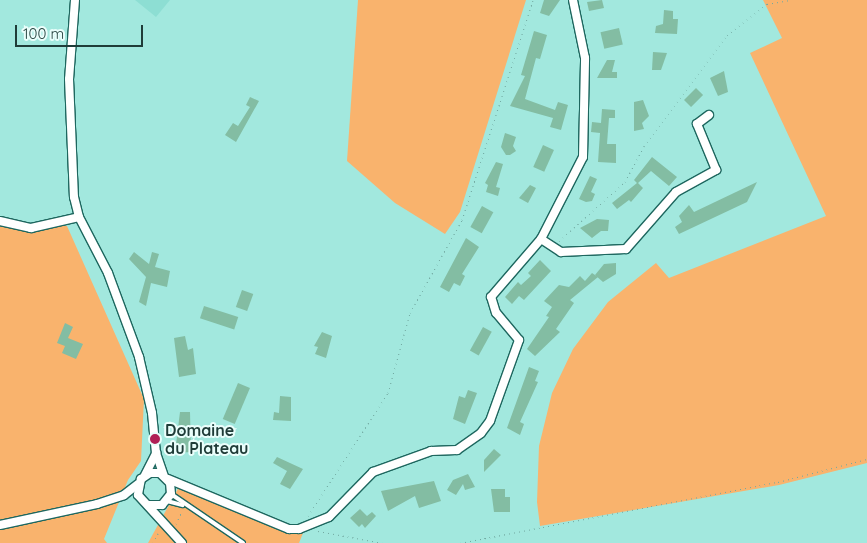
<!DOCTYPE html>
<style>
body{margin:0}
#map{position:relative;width:867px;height:543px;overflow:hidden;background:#a2e8de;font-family:Quicksand,sans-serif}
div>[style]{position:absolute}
.built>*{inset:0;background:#8dded3}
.green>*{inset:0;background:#f9b36d}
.building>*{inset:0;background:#83bda3;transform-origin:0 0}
.path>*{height:1px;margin-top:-0.5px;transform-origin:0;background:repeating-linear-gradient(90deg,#71a8a0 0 1px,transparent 0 5px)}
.roads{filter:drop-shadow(1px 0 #1e675f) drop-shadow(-1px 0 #1e675f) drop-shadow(0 1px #1e675f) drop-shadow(0 -1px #1e675f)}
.service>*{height:4px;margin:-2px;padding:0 2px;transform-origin:2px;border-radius:2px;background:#fff}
.minor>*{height:8px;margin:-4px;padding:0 4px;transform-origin:4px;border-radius:4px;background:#fff}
.dots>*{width:14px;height:14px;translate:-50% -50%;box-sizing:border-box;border:2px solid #eafefb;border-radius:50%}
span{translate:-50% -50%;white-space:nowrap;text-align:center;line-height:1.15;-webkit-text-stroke:4px #eafefb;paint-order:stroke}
.poi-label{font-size:16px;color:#1f3c38;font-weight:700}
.left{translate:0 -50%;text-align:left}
.scale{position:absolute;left:15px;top:25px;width:128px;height:22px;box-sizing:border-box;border:2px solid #1f3c38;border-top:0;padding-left:6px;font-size:15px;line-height:18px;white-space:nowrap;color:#1f3c38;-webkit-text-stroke:4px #eafefb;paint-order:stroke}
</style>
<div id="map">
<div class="built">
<div style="clip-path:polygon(135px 0,170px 0,156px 17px)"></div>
</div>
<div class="green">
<div style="clip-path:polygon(358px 0,526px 0,460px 212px,445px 234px,395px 203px,347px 161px)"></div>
<div style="clip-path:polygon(763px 0,867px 0,867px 463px,779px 485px,540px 526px,537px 502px,539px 446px,552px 393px,573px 349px,608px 302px,656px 263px,669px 278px,826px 216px,750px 53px,782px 38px)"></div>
<div style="clip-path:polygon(0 216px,36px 226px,67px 226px,144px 399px,141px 461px,128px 480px,104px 539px,107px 543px,0 543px)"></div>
<div style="clip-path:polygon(180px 485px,303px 533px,299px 543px,148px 543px)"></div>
</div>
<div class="building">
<div style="clip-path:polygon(544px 0,560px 0,549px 16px,540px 13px)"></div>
<div style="clip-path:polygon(602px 0,604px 8px,589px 11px,587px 2px)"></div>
<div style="clip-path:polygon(664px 10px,673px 11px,673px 19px,678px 19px,677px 34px,655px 33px,656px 26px,663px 24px)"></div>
<div style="left:619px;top:28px;width:17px;height:19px;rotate:77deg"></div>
<div style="clip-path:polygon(534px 31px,547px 35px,540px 59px,536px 58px,525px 99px,555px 110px,558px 102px,568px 105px,561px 130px,550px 127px,553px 118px,510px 106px,525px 76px,521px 75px)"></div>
<div style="clip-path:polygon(653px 52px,667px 53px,661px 70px,652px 70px)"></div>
<div style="clip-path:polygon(607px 60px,615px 60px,612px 72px,617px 72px,617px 78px,597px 78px)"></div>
<div style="clip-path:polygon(724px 71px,728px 92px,718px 96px,710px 78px)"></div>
<div style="left:696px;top:88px;width:10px;height:17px;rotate:45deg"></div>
<div style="clip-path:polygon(250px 97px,259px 101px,236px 142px,225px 135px,233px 123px,238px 126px,250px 107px,246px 105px)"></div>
<div style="clip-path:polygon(643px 100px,649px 116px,642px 123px,644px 129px,634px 131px,634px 102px)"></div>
<div style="clip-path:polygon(602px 109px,615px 110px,615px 118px,609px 118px,607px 144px,616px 144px,616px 163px,598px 162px,600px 133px,591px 132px,592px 122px,601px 123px)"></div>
<div style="clip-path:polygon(505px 133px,516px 137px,513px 146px,516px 151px,510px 155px,506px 155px,501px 147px)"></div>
<div style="left:543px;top:145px;width:12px;height:24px;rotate:24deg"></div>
<div style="clip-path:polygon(652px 157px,677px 177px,669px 186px,651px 171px,638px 183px,643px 188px,631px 202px,629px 200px,617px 209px,612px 203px,637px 183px,634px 180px)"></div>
<div style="clip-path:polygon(496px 162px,503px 164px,496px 187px,500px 188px,498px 196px,486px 192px,488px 185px,485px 183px)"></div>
<div style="clip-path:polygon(590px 176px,597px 179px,591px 192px,595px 194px,592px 201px,586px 202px,579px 199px)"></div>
<div style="clip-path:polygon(757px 182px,747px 202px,679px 234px,675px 227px,682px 222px,679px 216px,689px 205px,694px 212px)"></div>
<div style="clip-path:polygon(530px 185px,536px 188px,528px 203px,519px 198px)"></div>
<div style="left:482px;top:206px;width:13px;height:24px;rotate:29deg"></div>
<div style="clip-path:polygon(597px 219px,609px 220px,608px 231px,601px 231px,592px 238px,580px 228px)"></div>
<div style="clip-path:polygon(466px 238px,479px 247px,462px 274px,465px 276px,460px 286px,454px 283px,449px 292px,440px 287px)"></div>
<div style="clip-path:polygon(134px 252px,149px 264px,152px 252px,159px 254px,155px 267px,170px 271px,167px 287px,151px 283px,146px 306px,139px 302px,146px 277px,129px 259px)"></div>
<div style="clip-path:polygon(540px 260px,551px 271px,524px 300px,519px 296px,512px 304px,505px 297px,518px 282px,521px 285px,531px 276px,528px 273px)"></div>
<div style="clip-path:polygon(616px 263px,616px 274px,603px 282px,595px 275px,604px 264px)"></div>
<div style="clip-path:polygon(592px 273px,598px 277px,570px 300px,574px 303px,556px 329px,560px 332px,535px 356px,527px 349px,549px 317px,546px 316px,552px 307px,544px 301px,559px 285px,569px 287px,580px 276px,585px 281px)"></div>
<div style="left:242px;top:290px;width:12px;height:18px;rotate:20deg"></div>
<div style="left:204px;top:306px;width:36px;height:13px;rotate:18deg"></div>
<div style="clip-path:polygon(65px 323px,73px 327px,68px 338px,83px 344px,76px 359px,62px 353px,65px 346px,57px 343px)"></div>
<div style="left:483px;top:327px;width:10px;height:27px;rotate:29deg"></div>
<div style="clip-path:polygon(322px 332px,332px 336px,326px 358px,315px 354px,318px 347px,314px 346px)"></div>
<div style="clip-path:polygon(185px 336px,188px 350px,193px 348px,196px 374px,179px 377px,174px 338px)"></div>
<div style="clip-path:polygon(529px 367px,539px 371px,535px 381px,538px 382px,520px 422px,524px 424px,520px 435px,507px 428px)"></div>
<div style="left:238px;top:383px;width:13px;height:39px;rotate:23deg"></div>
<div style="clip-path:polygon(468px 390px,477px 393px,465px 424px,453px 419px,459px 396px,465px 398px)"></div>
<div style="clip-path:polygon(280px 396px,291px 397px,291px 421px,273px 420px,274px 412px,279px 413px)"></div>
<div style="clip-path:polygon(180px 412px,190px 412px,191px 452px,175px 453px)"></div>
<div style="clip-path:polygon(494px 449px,501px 455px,484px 472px,484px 460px)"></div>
<div style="clip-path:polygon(277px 457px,303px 469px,290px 489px,280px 484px,287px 471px,273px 463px)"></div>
<div style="clip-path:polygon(468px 474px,475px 487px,465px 490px,463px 484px,456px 495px,447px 490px,453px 480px)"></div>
<div style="clip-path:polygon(434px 481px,441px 501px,419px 508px,415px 496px,388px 511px,381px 491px)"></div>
<div style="clip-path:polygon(491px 489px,505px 489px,505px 497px,510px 497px,510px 512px,494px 512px)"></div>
<div style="clip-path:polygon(360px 509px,367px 516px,372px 512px,376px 516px,365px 528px,362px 524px,359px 527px,350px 518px)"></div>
</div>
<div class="path">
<div style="left:559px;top:241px;width:89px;rotate:-41.8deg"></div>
<div style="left:625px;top:182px;width:41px;rotate:-62.2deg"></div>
<div style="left:644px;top:146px;width:139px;rotate:-53.2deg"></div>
<div style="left:727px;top:35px;width:51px;rotate:-37.8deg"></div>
<div style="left:767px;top:4px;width:22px;rotate:-10deg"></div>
<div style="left:308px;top:516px;width:147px;rotate:-57deg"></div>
<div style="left:388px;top:393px;width:83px;rotate:-74.6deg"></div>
<div style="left:410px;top:313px;width:107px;rotate:-60.8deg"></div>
<div style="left:462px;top:220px;width:231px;rotate:-72.1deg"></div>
<div style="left:176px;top:524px;width:14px;rotate:-65deg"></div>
<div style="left:318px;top:531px;width:66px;rotate:10.5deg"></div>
<div style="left:153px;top:543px;width:15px;rotate:-62deg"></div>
<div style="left:460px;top:543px;width:324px;rotate:-10.9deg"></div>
<div style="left:778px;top:482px;width:92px;rotate:-14.5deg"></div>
</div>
<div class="roads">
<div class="service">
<div style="left:171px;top:494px;width:87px;rotate:34.2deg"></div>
<div style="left:167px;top:501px;width:16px;rotate:15deg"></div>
</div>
<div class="minor">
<div style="left:75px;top:0;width:79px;rotate:94.3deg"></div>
<div style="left:69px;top:79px;width:118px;rotate:87.6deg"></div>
<div style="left:74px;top:197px;width:21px;rotate:76deg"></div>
<div style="left:79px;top:217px;width:63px;rotate:62.6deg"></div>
<div style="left:108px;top:273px;width:90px;rotate:69.7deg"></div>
<div style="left:139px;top:357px;width:57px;rotate:76.9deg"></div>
<div style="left:152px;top:413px;width:40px;rotate:84.3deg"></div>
<div style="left:156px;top:453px;width:24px;rotate:71deg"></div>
<div style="left:0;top:221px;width:32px;rotate:13deg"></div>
<div style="left:31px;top:228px;width:49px;rotate:-12.9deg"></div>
<div style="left:541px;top:239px;width:24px;rotate:33deg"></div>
<div style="left:561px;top:252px;width:65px;rotate:-2.6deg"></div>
<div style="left:626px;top:249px;width:76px;rotate:-48.7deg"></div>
<div style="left:676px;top:192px;width:46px;rotate:-28.8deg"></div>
<div style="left:716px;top:170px;width:50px;rotate:-112.4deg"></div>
<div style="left:697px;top:124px;width:15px;rotate:-37deg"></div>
<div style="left:145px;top:475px;width:25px;rotate:-63deg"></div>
<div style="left:168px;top:479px;width:131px;rotate:22.5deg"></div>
<div style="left:289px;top:529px;width:10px"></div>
<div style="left:299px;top:529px;width:32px;rotate:-22deg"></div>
<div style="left:329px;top:517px;width:63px;rotate:-45.6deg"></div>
<div style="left:373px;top:472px;width:62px;rotate:-19.9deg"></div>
<div style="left:431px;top:451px;width:26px;rotate:-2deg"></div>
<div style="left:457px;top:450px;width:29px;rotate:-35deg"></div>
<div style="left:481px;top:433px;width:15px;rotate:-53deg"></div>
<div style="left:490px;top:421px;width:86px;rotate:-70.3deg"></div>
<div style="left:519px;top:340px;width:35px;rotate:-130deg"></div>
<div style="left:496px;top:313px;width:17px;rotate:-107deg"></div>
<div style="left:491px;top:297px;width:77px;rotate:-49.2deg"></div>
<div style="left:541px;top:239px;width:92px;rotate:-62.9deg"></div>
<div style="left:583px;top:157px;width:99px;rotate:-88.8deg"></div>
<div style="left:585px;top:58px;width:59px;rotate:-101.7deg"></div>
<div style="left:148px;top:505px;width:14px"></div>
<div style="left:162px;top:505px;width:14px;rotate:-51deg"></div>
<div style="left:171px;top:494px;width:11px;rotate:-95deg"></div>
<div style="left:170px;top:483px;width:14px;rotate:-135deg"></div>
<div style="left:160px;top:473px;width:10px;rotate:180deg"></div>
<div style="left:150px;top:473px;width:11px;rotate:146deg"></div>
<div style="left:141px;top:479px;width:16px;rotate:101deg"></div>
<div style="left:138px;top:495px;width:65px;rotate:47.5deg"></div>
<div style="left:0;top:525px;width:99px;rotate:-12.2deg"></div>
<div style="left:97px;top:504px;width:28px;rotate:-18deg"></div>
<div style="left:124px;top:495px;width:18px;rotate:-38deg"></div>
</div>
</div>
<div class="dots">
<div style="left:155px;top:439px;background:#b02056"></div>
</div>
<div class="poi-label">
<span class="left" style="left:165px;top:439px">Domaine<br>du Plateau</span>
</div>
<div class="scale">100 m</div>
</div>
